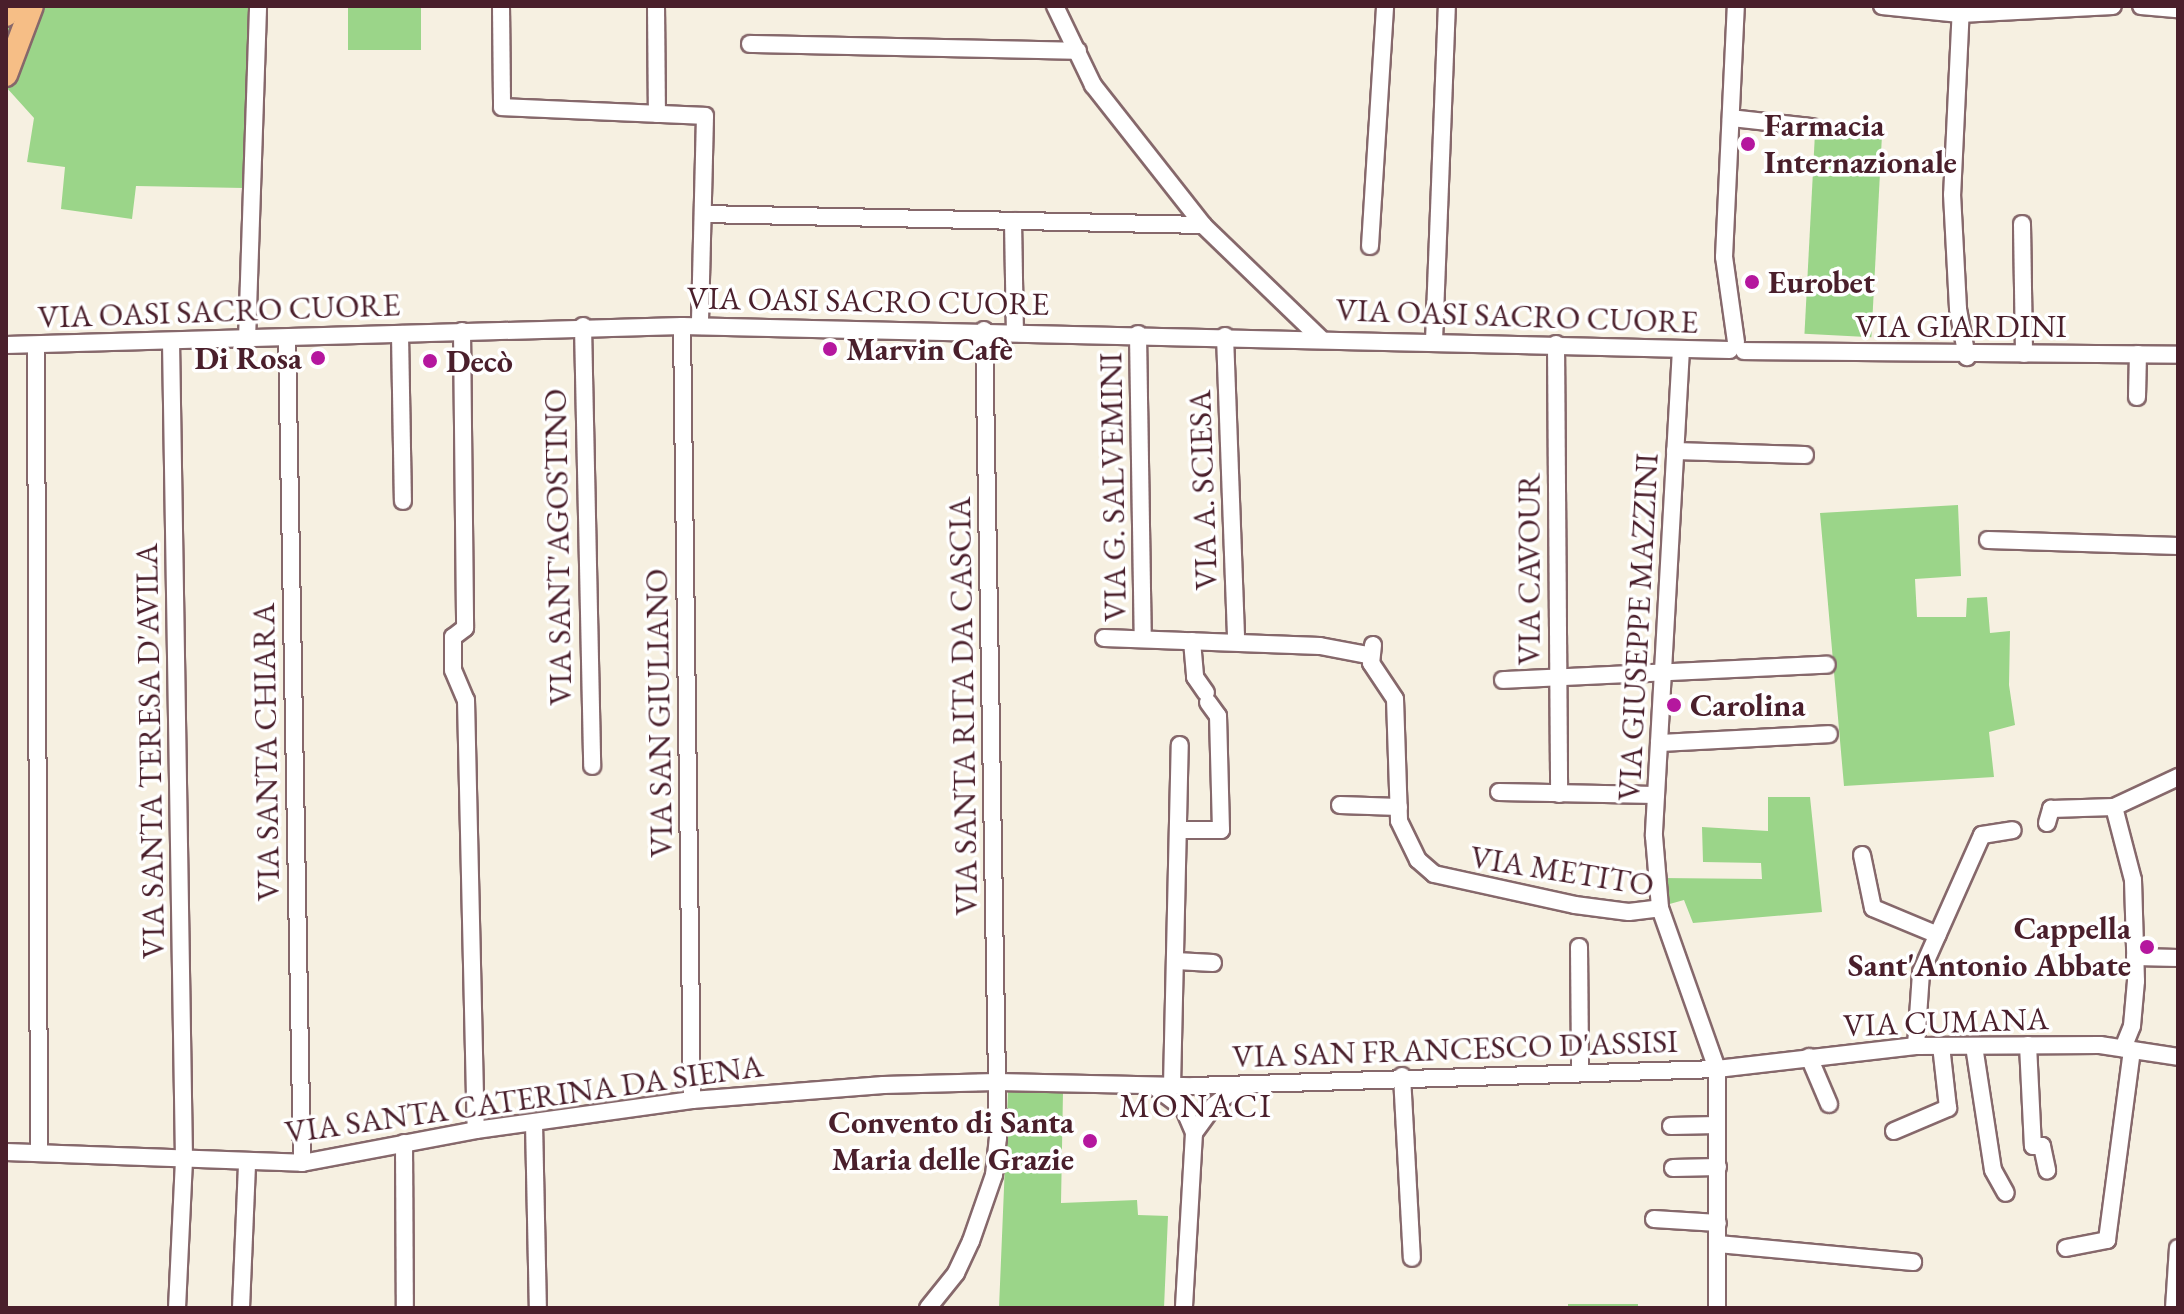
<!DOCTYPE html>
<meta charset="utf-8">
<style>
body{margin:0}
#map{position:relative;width:2184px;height:1314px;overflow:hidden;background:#f6f0e1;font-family:"EB Garamond",serif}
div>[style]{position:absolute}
.green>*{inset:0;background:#9bd589;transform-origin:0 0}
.roads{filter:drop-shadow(2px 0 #86686b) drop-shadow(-2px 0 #86686b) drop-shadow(0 2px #86686b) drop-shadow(0 -2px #86686b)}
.minor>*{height:16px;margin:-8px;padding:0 8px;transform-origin:8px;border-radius:8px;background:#fff}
.highway>*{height:22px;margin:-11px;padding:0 11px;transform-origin:11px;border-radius:11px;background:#f6be86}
.dots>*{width:22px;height:22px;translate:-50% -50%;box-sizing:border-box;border:4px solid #fff;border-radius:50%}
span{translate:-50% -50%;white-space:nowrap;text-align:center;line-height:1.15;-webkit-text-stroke:7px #fff;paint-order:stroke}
.poi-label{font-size:32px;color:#4a1f2b;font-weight:700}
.left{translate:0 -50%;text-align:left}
.right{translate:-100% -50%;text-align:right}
.street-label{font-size:32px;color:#4a1f2b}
.neighbourhood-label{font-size:34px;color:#4a1f2b;letter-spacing:2px}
.frame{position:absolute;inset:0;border:8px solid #4a1f2b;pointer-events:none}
</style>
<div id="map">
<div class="green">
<div style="clip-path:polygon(6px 6px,252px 6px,244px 188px,136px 186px,132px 219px,61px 209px,65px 167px,27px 162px,34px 118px,6px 87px)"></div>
<div style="left:348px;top:6px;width:73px;height:44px"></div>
<div style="left:1815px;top:133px;width:67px;height:201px;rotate:3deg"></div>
<div style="clip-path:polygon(1958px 505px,1961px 576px,1915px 579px,1917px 617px,1966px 617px,1967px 598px,1987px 597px,1990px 633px,2010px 631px,2009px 685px,2015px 725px,1989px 732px,1994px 777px,1844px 786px,1820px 513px)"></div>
<div style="clip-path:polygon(1768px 797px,1810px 797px,1822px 912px,1693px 923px,1684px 900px,1666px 905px,1661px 878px,1762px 879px,1761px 863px,1703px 862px,1702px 827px,1768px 831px)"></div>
<div style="clip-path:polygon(1008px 1092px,1063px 1092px,1061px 1203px,1137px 1200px,1138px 1215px,1168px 1216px,1164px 1308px,999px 1308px)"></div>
<div style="left:1568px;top:1304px;width:70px;height:4px"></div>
</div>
<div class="roads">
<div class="minor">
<div style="left:501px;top:6px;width:101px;rotate:89.4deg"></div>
<div style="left:502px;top:107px;width:203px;rotate:2.5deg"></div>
<div style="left:705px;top:116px;width:210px;rotate:91.4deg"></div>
<div style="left:656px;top:6px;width:108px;rotate:89.5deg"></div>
<div style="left:1055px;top:6px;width:88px;rotate:64.3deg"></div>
<div style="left:1093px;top:85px;width:178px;rotate:51.8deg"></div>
<div style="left:1203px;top:225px;width:163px;rotate:44deg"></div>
<div style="left:1882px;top:6px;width:78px;rotate:5.9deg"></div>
<div style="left:1960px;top:14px;width:153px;rotate:-3deg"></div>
<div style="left:1961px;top:6px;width:188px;rotate:92.7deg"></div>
<div style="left:1952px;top:194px;width:115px;rotate:87deg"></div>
<div style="left:1958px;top:309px;width:49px;rotate:79.4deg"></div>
<div style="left:2141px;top:6px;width:37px;rotate:5deg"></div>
<div style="left:750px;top:44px;width:328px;rotate:1.2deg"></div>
<div style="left:1731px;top:118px;width:81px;rotate:6.4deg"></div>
<div style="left:703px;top:214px;width:500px;rotate:1.26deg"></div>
<div style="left:1013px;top:221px;width:110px;rotate:89deg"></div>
<div style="left:2022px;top:224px;width:130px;rotate:89.1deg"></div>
<div style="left:1370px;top:246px;width:240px;rotate:-86.4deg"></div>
<div style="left:583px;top:326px;width:440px;rotate:88.8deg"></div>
<div style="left:682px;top:326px;width:774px;rotate:89.26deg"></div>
<div style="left:462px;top:331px;width:297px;rotate:89.4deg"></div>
<div style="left:465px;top:628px;width:15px;rotate:143deg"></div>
<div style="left:453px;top:637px;width:33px;rotate:90deg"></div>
<div style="left:453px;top:670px;width:33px;rotate:67deg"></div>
<div style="left:466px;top:700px;width:430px;rotate:88.7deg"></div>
<div style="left:400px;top:334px;width:167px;rotate:89deg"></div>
<div style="left:1138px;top:334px;width:305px;rotate:89.1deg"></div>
<div style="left:1225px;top:336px;width:306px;rotate:87.9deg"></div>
<div style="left:287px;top:339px;width:824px;rotate:88.96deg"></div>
<div style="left:247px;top:340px;width:334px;rotate:-88.1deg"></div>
<div style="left:171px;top:341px;width:819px;rotate:89.09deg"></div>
<div style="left:184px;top:1160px;width:148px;rotate:92.7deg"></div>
<div style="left:1434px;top:341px;width:335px;rotate:-87.8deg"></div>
<div style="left:1736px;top:342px;width:86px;rotate:-98deg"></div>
<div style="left:1724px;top:257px;width:251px;rotate:-87.3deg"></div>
<div style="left:1556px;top:344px;width:450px;rotate:89.6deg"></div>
<div style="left:6px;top:345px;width:676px;rotate:-1.61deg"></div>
<div style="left:682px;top:326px;width:1048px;rotate:1.31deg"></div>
<div style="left:36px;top:345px;width:808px;rotate:89.79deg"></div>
<div style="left:1681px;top:349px;width:488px;rotate:93.2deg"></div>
<div style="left:1654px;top:836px;width:72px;rotate:85.2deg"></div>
<div style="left:1660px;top:908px;width:171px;rotate:70.5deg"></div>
<div style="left:1717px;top:1069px;width:239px;rotate:90deg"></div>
<div style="left:1744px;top:351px;width:434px;rotate:0.5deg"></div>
<div style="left:2137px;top:397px;width:43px;rotate:-88.7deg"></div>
<div style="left:1675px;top:451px;width:130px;rotate:1.8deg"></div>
<div style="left:1988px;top:540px;width:190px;rotate:1.8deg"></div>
<div style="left:1104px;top:638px;width:216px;rotate:2.1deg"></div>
<div style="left:1320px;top:646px;width:49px;rotate:10.6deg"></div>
<div style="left:1192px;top:641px;width:36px;rotate:85deg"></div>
<div style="left:1195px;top:677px;width:19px;rotate:55deg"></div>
<div style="left:1373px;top:645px;width:18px;rotate:96deg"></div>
<div style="left:1371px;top:663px;width:43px;rotate:56.3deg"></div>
<div style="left:1395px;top:699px;width:122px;rotate:88.1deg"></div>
<div style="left:1399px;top:821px;width:43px;rotate:64deg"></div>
<div style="left:1418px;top:860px;width:21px;rotate:41deg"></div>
<div style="left:1434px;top:874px;width:144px;rotate:12.4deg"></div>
<div style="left:1575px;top:905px;width:54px;rotate:7.4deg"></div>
<div style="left:1629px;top:912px;width:31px;rotate:-7deg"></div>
<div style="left:1503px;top:680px;width:324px;rotate:-2.7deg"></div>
<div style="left:1659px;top:743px;width:170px;rotate:-3deg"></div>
<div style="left:1499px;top:792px;width:157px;rotate:1.1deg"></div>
<div style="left:1340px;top:805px;width:59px;rotate:1.9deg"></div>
<div style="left:2114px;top:807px;width:75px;rotate:75.4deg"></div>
<div style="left:2133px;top:880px;width:101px;rotate:88.3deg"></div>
<div style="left:2136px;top:981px;width:45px;rotate:95.1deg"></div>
<div style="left:2132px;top:1026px;width:24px;rotate:112deg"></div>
<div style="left:2047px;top:823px;width:15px;rotate:-74deg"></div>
<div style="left:2051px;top:809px;width:63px;rotate:-1.8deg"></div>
<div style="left:2114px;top:807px;width:71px;rotate:-25.1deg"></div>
<div style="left:1178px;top:830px;width:43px"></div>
<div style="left:1221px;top:830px;width:114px;rotate:-91.5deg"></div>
<div style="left:1218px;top:716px;width:17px;rotate:-126deg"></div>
<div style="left:1862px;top:855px;width:54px;rotate:78.3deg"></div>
<div style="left:1873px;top:908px;width:70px;rotate:22.6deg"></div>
<div style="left:1579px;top:947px;width:124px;rotate:89.5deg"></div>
<div style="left:2135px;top:957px;width:43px;rotate:1.3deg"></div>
<div style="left:1176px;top:961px;width:37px;rotate:3deg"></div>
<div style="left:2028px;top:1045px;width:101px;rotate:87.2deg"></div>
<div style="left:2033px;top:1146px;width:9px"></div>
<div style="left:2042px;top:1146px;width:25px;rotate:78deg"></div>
<div style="left:1916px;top:1046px;width:74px;rotate:-86.1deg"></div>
<div style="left:1921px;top:972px;width:150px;rotate:-66deg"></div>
<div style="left:1982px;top:835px;width:31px;rotate:-9deg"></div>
<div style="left:1974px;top:1046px;width:125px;rotate:81.3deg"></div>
<div style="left:1993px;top:1170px;width:26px;rotate:61deg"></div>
<div style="left:1809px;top:1057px;width:51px;rotate:66.9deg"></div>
<div style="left:1402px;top:1076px;width:182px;rotate:86.9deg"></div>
<div style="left:1172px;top:1086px;width:341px;rotate:-88.7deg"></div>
<div style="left:1155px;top:1087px;width:36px;rotate:37deg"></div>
<div style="left:1184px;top:1109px;width:26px;rotate:67deg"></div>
<div style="left:1194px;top:1133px;width:175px;rotate:93.3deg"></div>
<div style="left:534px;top:1123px;width:185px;rotate:88.8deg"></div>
<div style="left:1671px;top:1126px;width:46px;rotate:-1.2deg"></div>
<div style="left:1894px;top:1131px;width:59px;rotate:-23.1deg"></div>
<div style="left:1948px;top:1108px;width:62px;rotate:-96.4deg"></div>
<div style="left:1194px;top:1133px;width:34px;rotate:-54deg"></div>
<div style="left:1214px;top:1105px;width:31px;rotate:-37deg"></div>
<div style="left:404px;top:1143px;width:165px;rotate:89.7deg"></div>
<div style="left:6px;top:1152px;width:296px;rotate:2.1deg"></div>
<div style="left:302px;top:1163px;width:177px;rotate:-10.7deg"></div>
<div style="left:476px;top:1130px;width:218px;rotate:-7.9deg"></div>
<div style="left:692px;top:1100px;width:192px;rotate:-4.5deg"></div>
<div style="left:883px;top:1085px;width:114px;rotate:-1.5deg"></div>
<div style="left:997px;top:1082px;width:197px;rotate:1.2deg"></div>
<div style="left:1194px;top:1086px;width:523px;rotate:-1.86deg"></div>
<div style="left:1717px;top:1069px;width:200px;rotate:-6.6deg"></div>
<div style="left:1916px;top:1046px;width:184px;rotate:-0.3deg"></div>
<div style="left:2100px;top:1045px;width:79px;rotate:8.7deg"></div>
<div style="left:1673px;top:1168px;width:45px;rotate:-1.3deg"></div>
<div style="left:1654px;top:1219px;width:64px;rotate:3.6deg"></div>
<div style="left:1718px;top:1244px;width:196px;rotate:5.3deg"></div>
<div style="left:2066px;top:1248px;width:42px;rotate:-11deg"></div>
<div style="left:2107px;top:1240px;width:191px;rotate:-82.5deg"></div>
<div style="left:241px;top:1308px;width:146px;rotate:-87.6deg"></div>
<div style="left:928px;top:1308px;width:45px;rotate:-51.3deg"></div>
<div style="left:956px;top:1273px;width:35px;rotate:-65deg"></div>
<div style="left:971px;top:1241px;width:70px;rotate:-70.8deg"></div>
<div style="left:994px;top:1175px;width:37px;rotate:-84deg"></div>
<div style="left:998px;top:1138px;width:808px;rotate:-90.99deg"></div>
<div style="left:2174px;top:1308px;width:60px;rotate:-86.2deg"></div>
</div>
<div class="highway">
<div style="left:6px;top:15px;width:10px;rotate:-66deg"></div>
<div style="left:6px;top:75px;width:74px;rotate:-69.4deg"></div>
</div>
</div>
<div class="dots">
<div style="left:1748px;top:144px;background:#b5179e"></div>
<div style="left:1752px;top:282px;background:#b5179e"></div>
<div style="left:830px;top:349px;background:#b5179e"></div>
<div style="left:318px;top:358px;background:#b5179e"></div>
<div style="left:430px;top:361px;background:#b5179e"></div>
<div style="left:1674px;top:705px;background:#b5179e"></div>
<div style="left:2147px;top:947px;background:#b5179e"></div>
<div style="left:1090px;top:1141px;background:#b5179e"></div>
</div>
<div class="poi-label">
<span class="left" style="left:1764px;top:144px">Farmacia<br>Internazionale</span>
<span class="left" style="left:1768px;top:282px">Eurobet</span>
<span class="left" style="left:846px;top:349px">Marvin Cafè</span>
<span class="right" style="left:302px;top:358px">Di Rosa</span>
<span class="left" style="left:446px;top:361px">Decò</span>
<span class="left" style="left:1690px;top:705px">Carolina</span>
<span class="right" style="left:2131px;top:947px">Cappella<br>Sant'Antonio Abbate</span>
<span class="right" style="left:1074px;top:1141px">Convento di Santa<br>Maria delle Grazie</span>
</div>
<div class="street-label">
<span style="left:868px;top:301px;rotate:1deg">VIA OASI SACRO CUORE</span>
<span style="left:219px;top:311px;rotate:-2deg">VIA OASI SACRO CUORE</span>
<span style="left:1517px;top:316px;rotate:2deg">VIA OASI SACRO CUORE</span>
<span style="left:1961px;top:326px">VIA GIARDINI</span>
<span style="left:1113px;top:487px;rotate:-91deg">VIA G. SALVEMINI</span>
<span style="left:1203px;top:490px;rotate:-92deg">VIA A. SCIESA</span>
<span style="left:558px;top:547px;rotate:-91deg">VIA SANT'AGOSTINO</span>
<span style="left:1529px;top:569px;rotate:-90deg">VIA CAVOUR</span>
<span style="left:1638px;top:627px;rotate:-87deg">VIA GIUSEPPE MAZZINI</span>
<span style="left:963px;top:706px;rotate:-91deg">VIA SANTA RITA DA CASCIA</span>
<span style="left:659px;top:713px;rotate:-91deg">VIA SAN GIULIANO</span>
<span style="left:150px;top:751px;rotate:-91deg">VIA SANTA TERESA D'AVILA</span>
<span style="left:266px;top:752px;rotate:-91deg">VIA SANTA CHIARA</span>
<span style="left:1562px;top:871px;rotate:9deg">VIA METITO</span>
<span style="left:1946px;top:1022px;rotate:-2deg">VIA CUMANA</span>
<span style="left:1455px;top:1049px;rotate:-2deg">VIA SAN FRANCESCO D'ASSISI</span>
<span style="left:524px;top:1099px;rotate:-8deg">VIA SANTA CATERINA DA SIENA</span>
</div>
<div class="neighbourhood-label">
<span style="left:1196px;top:1106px">MONACI</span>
</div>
<div class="frame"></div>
</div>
